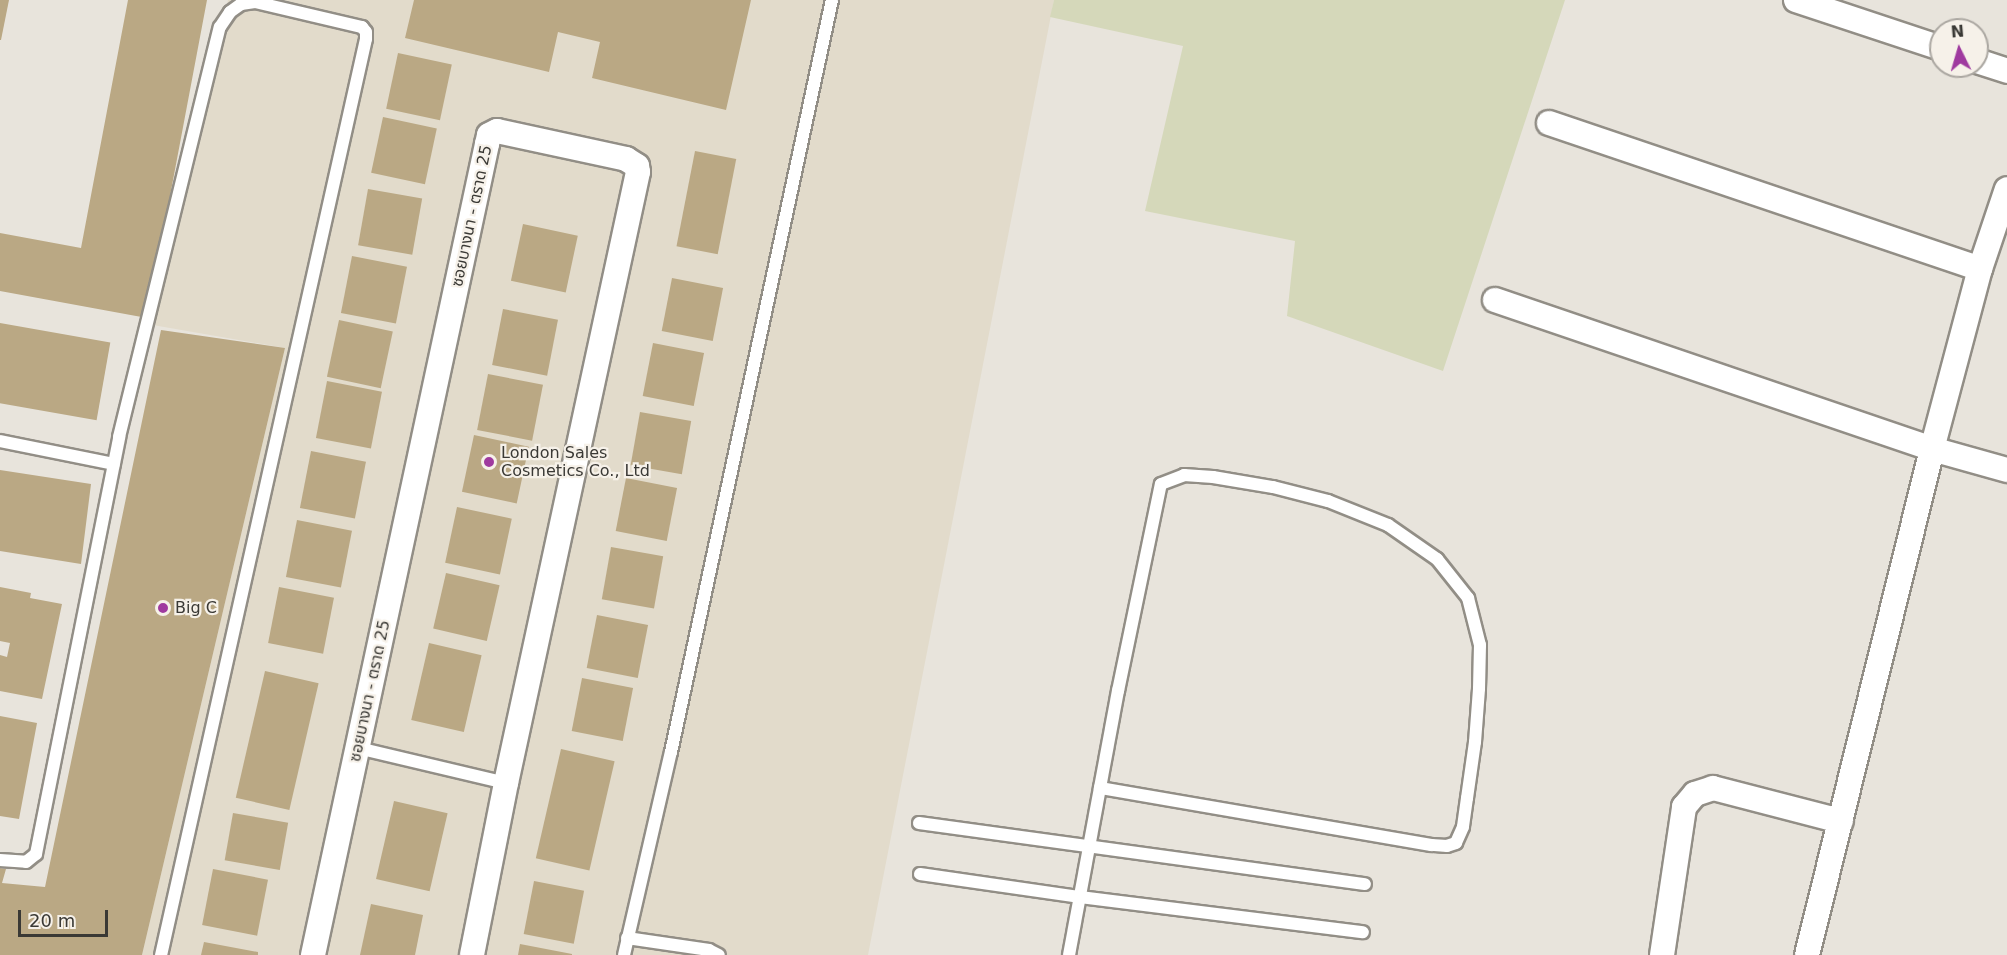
<!DOCTYPE html>
<meta charset="utf-8">
<style>
body{margin:0}
#map{position:relative;width:2007px;height:955px;overflow:hidden;background:#e8e4dc;font-family:"DejaVu Sans","Noto Sans Thai",sans-serif}
div>[style]{position:absolute}
.built>*{inset:0;background:#e2dbcb}
.green>*{inset:0;background:#d5d8ba}
.building>*{inset:0;background:#baa884;transform-origin:0 0}
.roads{filter:drop-shadow(2px 0 #928e86) drop-shadow(-2px 0 #928e86) drop-shadow(0 2px #928e86) drop-shadow(0 -2px #928e86)}
.lane>*{height:12px;margin:-6px;padding:0 6px;transform-origin:6px;border-radius:6px;background:#fff}
.street>*{height:24px;margin:-12px;padding:0 12px;transform-origin:12px;border-radius:12px;background:#fff}
.dots>*{width:16px;height:16px;translate:-50% -50%;box-sizing:border-box;border:3px solid #f6f1e9;border-radius:50%}
span{translate:-50% -50%;white-space:nowrap;text-align:center;line-height:1.15;-webkit-text-stroke:4.5px #f6f1e9;paint-order:stroke}
.street-label{font-size:16px;color:#3a3935}
.poi-label{font-size:16px;color:#3a3935}
.left{translate:0 -50%;text-align:left}
.north{position:absolute;left:1929px;top:18px;width:60px;height:60px;box-sizing:border-box;background:#f6f1e9;border:2px solid #aba7a1;border-radius:50%;rotate:355deg;font-size:16px;font-weight:700;line-height:24px;text-align:center;color:#3a3935}
.north::after{content:'';display:block;margin:auto;width:21px;height:27px;background:#9f3a9f;clip-path:polygon(50% 0,100% 100%,50% 72%,0 100%)}
.scale{position:absolute;left:18px;top:910px;width:90px;height:27px;box-sizing:border-box;border:3px solid #3a3935;border-top:0;padding-left:8px;font-size:18px;line-height:21px;white-space:nowrap;color:#3a3935;-webkit-text-stroke:4px #f6f1e9;paint-order:stroke}
</style>
<div id="map">
<div class="built">
<div style="clip-path:polygon(228px 0,1054px 0,868px 955px,142px 955px,285px 348px,147px 324px)"></div>
</div>
<div class="green">
<div style="clip-path:polygon(1054px 0,1565px 0,1443px 371px,1287px 316px,1295px 241px,1145px 211px,1183px 46px,1050px 17px)"></div>
</div>
<div class="building">
<div style="clip-path:polygon(0 0,9px 0,1px 40px,0 40px)"></div>
<div style="clip-path:polygon(128px 0,207px 0,147px 318px,0 291px,0 233px,81px 248px)"></div>
<div style="clip-path:polygon(414px 0,751px 0,726px 110px,592px 78px,600px 42px,558px 32px,549px 72px,405px 38px)"></div>
<div style="left:398px;top:53px;width:55px;height:57px;rotate:12deg"></div>
<div style="left:383px;top:117px;width:55px;height:57px;rotate:12deg"></div>
<div style="left:695px;top:151px;width:42px;height:97px;rotate:11deg"></div>
<div style="left:368px;top:189px;width:55px;height:57px;rotate:10deg"></div>
<div style="left:523px;top:224px;width:56px;height:58px;rotate:12deg"></div>
<div style="left:352px;top:256px;width:56px;height:58px;rotate:11deg"></div>
<div style="left:672px;top:278px;width:52px;height:54px;rotate:11deg"></div>
<div style="left:503px;top:309px;width:56px;height:57px;rotate:11deg"></div>
<div style="left:339px;top:320px;width:55px;height:58px;rotate:12deg"></div>
<div style="left:0;top:323px;width:112px;height:79px;rotate:10deg"></div>
<div style="clip-path:polygon(161px 330px,285px 348px,142px 955px,0 955px,0 868px,6px 869px,2px 883px,45px 887px)"></div>
<div style="left:653px;top:343px;width:52px;height:54px;rotate:11deg"></div>
<div style="left:488px;top:374px;width:56px;height:57px;rotate:11deg"></div>
<div style="left:327px;top:381px;width:56px;height:58px;rotate:11deg"></div>
<div style="left:640px;top:412px;width:52px;height:54px;rotate:10deg"></div>
<div style="left:474px;top:435px;width:56px;height:58px;rotate:12deg"></div>
<div style="left:311px;top:451px;width:56px;height:58px;rotate:11deg"></div>
<div style="clip-path:polygon(0 470px,91px 484px,81px 564px,0 551px)"></div>
<div style="left:626px;top:478px;width:52px;height:54px;rotate:11deg"></div>
<div style="left:457px;top:507px;width:56px;height:57px;rotate:12deg"></div>
<div style="left:297px;top:520px;width:56px;height:58px;rotate:11deg"></div>
<div style="left:611px;top:547px;width:53px;height:53px;rotate:10deg"></div>
<div style="left:446px;top:573px;width:55px;height:57px;rotate:13deg"></div>
<div style="clip-path:polygon(0 587px,31px 593px,30px 598px,62px 604px,42px 699px,0 691px,0 655px,7px 657px,10px 643px,0 641px)"></div>
<div style="left:279px;top:587px;width:56px;height:57px;rotate:11deg"></div>
<div style="left:597px;top:615px;width:52px;height:54px;rotate:11deg"></div>
<div style="left:429px;top:643px;width:54px;height:79px;rotate:13deg"></div>
<div style="left:265px;top:671px;width:55px;height:130px;rotate:13deg"></div>
<div style="left:582px;top:678px;width:52px;height:54px;rotate:11deg"></div>
<div style="clip-path:polygon(0 716px,37px 723px,19px 819px,0 816px)"></div>
<div style="left:561px;top:749px;width:55px;height:112px;rotate:13deg"></div>
<div style="left:394px;top:801px;width:55px;height:80px;rotate:13deg"></div>
<div style="left:233px;top:813px;width:56px;height:48px;rotate:10deg"></div>
<div style="left:213px;top:869px;width:56px;height:57px;rotate:11deg"></div>
<div style="left:534px;top:881px;width:51px;height:54px;rotate:11deg"></div>
<div style="clip-path:polygon(371px 904px,423px 915px,415px 955px,360px 955px)"></div>
<div style="clip-path:polygon(204px 942px,258px 952px,258px 955px,201px 955px)"></div>
<div style="clip-path:polygon(520px 944px,572px 954px,572px 955px,518px 955px)"></div>
</div>
<div class="roads">
<div class="lane">
<div style="left:0;top:441px;width:116px;rotate:11.4deg"></div>
<div style="left:358px;top:748px;width:152px;rotate:13.3deg"></div>
<div style="left:919px;top:823px;width:450px;rotate:7.8deg"></div>
<div style="left:0;top:860px;width:26px;rotate:4deg"></div>
<div style="left:26px;top:862px;width:13px;rotate:-39deg"></div>
<div style="left:36px;top:854px;width:425px;rotate:-78.7deg"></div>
<div style="left:119px;top:437px;width:422px;rotate:-76.2deg"></div>
<div style="left:220px;top:27px;width:18px;rotate:-56deg"></div>
<div style="left:230px;top:12px;width:14px;rotate:-36deg"></div>
<div style="left:241px;top:4px;width:14px;rotate:-8deg"></div>
<div style="left:255px;top:2px;width:110px;rotate:13.2deg"></div>
<div style="left:362px;top:27px;width:6px;rotate:51deg"></div>
<div style="left:366px;top:32px;width:7px;rotate:90deg"></div>
<div style="left:366px;top:39px;width:939px;rotate:102.61deg"></div>
<div style="left:920px;top:874px;width:162px;rotate:8.2deg"></div>
<div style="left:1080px;top:897px;width:285px;rotate:7.1deg"></div>
<div style="left:627px;top:938px;width:83px;rotate:8.3deg"></div>
<div style="left:709px;top:950px;width:11px;rotate:27deg"></div>
<div style="left:624px;top:955px;width:208px;rotate:-77deg"></div>
<div style="left:671px;top:752px;width:769px;rotate:-77.92deg"></div>
<div style="left:1069px;top:955px;width:269px;rotate:-79.5deg"></div>
<div style="left:1118px;top:691px;width:211px;rotate:-78.3deg"></div>
<div style="left:1161px;top:484px;width:25px;rotate:-21deg"></div>
<div style="left:1184px;top:475px;width:29px;rotate:4deg"></div>
<div style="left:1213px;top:477px;width:61px;rotate:9.5deg"></div>
<div style="left:1273px;top:487px;width:57px;rotate:14.3deg"></div>
<div style="left:1328px;top:501px;width:65px;rotate:21.8deg"></div>
<div style="left:1388px;top:525px;width:60px;rotate:34.8deg"></div>
<div style="left:1437px;top:559px;width:50px;rotate:51.5deg"></div>
<div style="left:1468px;top:598px;width:49px;rotate:75.7deg"></div>
<div style="left:1480px;top:645px;width:44px;rotate:91.3deg"></div>
<div style="left:1479px;top:689px;width:53px;rotate:94.3deg"></div>
<div style="left:1475px;top:742px;width:57px;rotate:98.1deg"></div>
<div style="left:1467px;top:798px;width:29px;rotate:98deg"></div>
<div style="left:1463px;top:827px;width:17px;rotate:114deg"></div>
<div style="left:1456px;top:843px;width:9px;rotate:162deg"></div>
<div style="left:1447px;top:846px;width:16px;rotate:-176deg"></div>
<div style="left:1431px;top:845px;width:336px;rotate:-170.2deg"></div>
</div>
<div class="street">
<div style="left:1796px;top:0;width:153px;rotate:18.3deg"></div>
<div style="left:1977px;top:61px;width:32px;rotate:18deg"></div>
<div style="left:1549px;top:123px;width:455px;rotate:18.7deg"></div>
<div style="left:1495px;top:300px;width:462px;rotate:18.8deg"></div>
<div style="left:1932px;top:449px;width:78px;rotate:15.6deg"></div>
<div style="left:313px;top:955px;width:829px;rotate:-77.89deg"></div>
<div style="left:487px;top:144px;width:9px;rotate:-77deg"></div>
<div style="left:489px;top:135px;width:9px;rotate:-27deg"></div>
<div style="left:497px;top:131px;width:132px;rotate:12.2deg"></div>
<div style="left:626px;top:159px;width:13px;rotate:32deg"></div>
<div style="left:637px;top:166px;width:6px;rotate:81deg"></div>
<div style="left:638px;top:172px;width:625px;rotate:102.19deg"></div>
<div style="left:506px;top:783px;width:175px;rotate:101.2deg"></div>
<div style="left:1662px;top:955px;width:150px;rotate:-81.5deg"></div>
<div style="left:1684px;top:807px;width:17px;rotate:-50deg"></div>
<div style="left:1695px;top:794px;width:19px;rotate:-18deg"></div>
<div style="left:1713px;top:788px;width:132px;rotate:14.5deg"></div>
<div style="left:1807px;top:955px;width:521px;rotate:-76.12deg"></div>
<div style="left:1932px;top:449px;width:186px;rotate:-75.1deg"></div>
<div style="left:1980px;top:269px;width:84px;rotate:-71.4deg"></div>
</div>
</div>
<div class="dots">
<div style="left:489px;top:462px;background:#9f3a9f"></div>
<div style="left:163px;top:608px;background:#9f3a9f"></div>
</div>
<div class="street-label">
<span style="left:472px;top:216px;rotate:-78deg">ซอยบางนา - ตราด 25</span>
<span style="left:370px;top:691px;rotate:-78deg">ซอยบางนา - ตราด 25</span>
</div>
<div class="poi-label">
<span class="left" style="left:501px;top:462px">London Sales<br>Cosmetics Co., Ltd</span>
<span class="left" style="left:175px;top:608px">Big C</span>
</div>
<div class="north">N</div>
<div class="scale">20 m</div>
</div>
